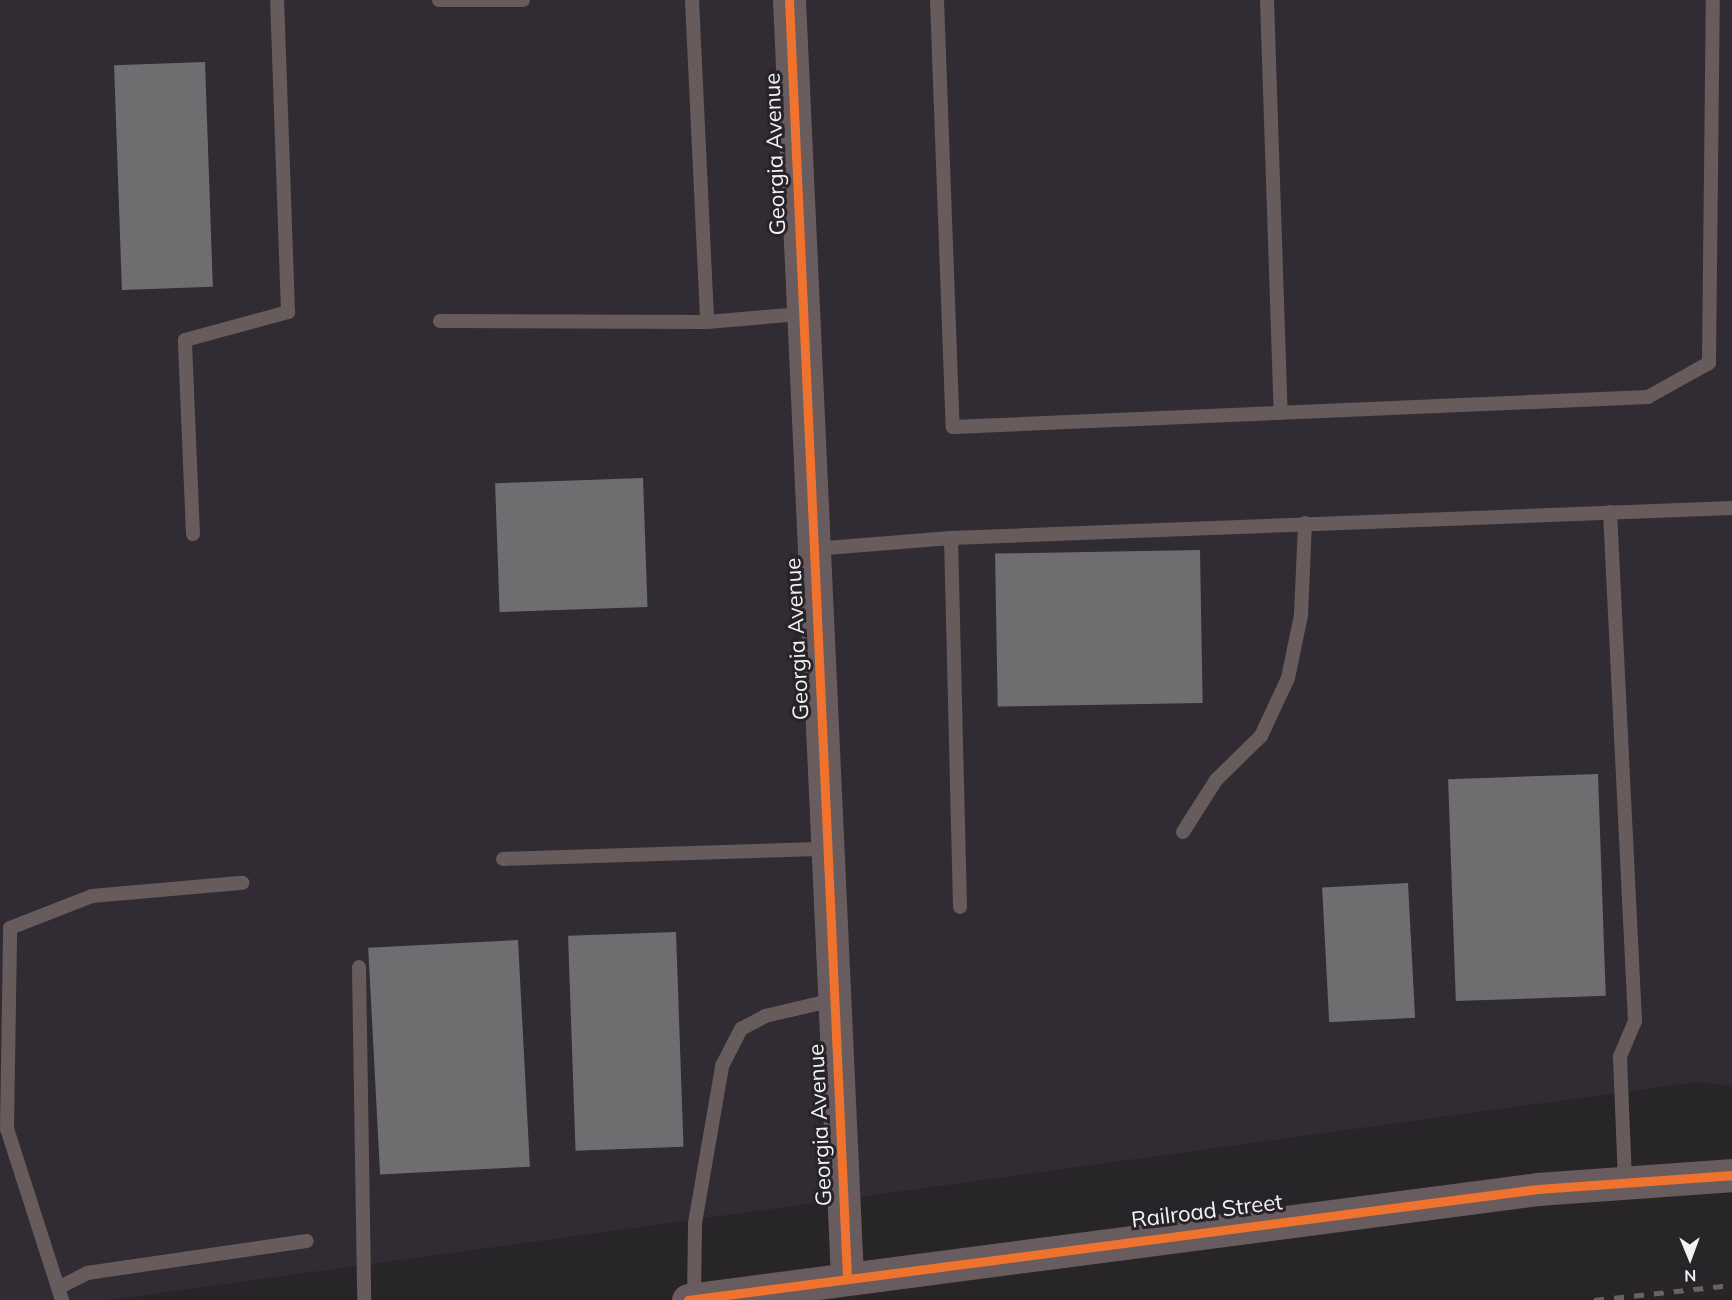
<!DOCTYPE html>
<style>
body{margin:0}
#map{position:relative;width:1732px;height:1300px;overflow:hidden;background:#272528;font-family:Mulish,sans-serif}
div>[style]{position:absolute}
.built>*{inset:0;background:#312b34}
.building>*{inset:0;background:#6e6d6f;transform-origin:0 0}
.lane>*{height:14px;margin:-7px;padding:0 7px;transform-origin:7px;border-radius:7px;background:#675b5c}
.secondary>*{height:33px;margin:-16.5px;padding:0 16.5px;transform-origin:16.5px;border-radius:16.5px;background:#695c5f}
.rail>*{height:4.5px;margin-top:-2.25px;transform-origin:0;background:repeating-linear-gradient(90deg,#686264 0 10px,transparent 0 20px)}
.cycleway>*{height:9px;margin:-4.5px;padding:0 4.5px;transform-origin:4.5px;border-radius:4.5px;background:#ef722f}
span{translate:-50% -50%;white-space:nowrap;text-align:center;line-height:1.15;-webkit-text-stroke:6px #272429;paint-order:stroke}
.street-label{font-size:22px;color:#f4f2f5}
.north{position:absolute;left:1660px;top:1228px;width:60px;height:60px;-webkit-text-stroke:4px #272429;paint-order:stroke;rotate:179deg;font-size:16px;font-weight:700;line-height:24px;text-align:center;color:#f4f2f5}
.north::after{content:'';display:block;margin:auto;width:21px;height:27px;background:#f4f2f5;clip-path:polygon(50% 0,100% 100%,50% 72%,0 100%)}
</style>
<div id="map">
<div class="built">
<div style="clip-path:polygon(0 0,1732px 0,1732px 1086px,1696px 1082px,109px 1300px,0 1300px)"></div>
</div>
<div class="building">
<div style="left:205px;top:62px;width:225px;height:91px;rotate:88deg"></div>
<div style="left:643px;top:478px;width:129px;height:148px;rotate:88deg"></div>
<div style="left:1200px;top:550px;width:153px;height:205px;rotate:89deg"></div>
<div style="left:1598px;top:774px;width:222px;height:150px;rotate:88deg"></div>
<div style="left:1408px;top:883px;width:135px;height:86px;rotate:87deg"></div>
<div style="left:676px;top:932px;width:215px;height:108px;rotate:88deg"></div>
<div style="left:518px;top:940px;width:227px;height:150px;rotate:87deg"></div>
</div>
<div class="lane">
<div style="left:439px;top:0;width:84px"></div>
<div style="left:692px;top:0;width:322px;rotate:87.3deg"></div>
<div style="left:937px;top:0;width:427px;rotate:87.9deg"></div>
<div style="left:953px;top:427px;width:696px;rotate:-2.47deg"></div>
<div style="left:1648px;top:397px;width:70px;rotate:-29.1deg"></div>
<div style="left:1709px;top:363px;width:363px;rotate:-89.4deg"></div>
<div style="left:1267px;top:0;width:413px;rotate:88.1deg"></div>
<div style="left:440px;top:321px;width:267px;rotate:0.2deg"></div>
<div style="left:707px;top:322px;width:94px;rotate:-4.9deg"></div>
<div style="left:1610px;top:512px;width:510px;rotate:87.19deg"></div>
<div style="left:1635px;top:1021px;width:39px;rotate:113deg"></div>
<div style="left:1620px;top:1057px;width:125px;rotate:87.7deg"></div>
<div style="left:193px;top:534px;width:194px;rotate:-92.4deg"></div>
<div style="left:185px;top:340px;width:107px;rotate:-15.2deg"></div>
<div style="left:288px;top:312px;width:312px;rotate:-92deg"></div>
<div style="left:951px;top:538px;width:369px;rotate:88.6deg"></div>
<div style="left:814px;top:549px;width:137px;rotate:-4.6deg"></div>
<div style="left:951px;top:538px;width:782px;rotate:-2.2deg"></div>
<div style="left:1183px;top:832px;width:62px;rotate:-57.6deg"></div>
<div style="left:1216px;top:780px;width:63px;rotate:-44.4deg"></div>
<div style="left:1261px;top:736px;width:64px;rotate:-65deg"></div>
<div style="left:1288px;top:678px;width:64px;rotate:-78.3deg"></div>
<div style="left:1301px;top:615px;width:92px;rotate:-87.5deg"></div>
<div style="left:503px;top:859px;width:324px;rotate:-1.8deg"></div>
<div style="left:359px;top:967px;width:333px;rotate:89.1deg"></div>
<div style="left:58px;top:1288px;width:33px;rotate:-27deg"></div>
<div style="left:87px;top:1273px;width:222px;rotate:-8.3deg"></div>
<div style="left:694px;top:1299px;width:76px;rotate:-89.2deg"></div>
<div style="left:695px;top:1223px;width:159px;rotate:-80.2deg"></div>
<div style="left:722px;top:1066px;width:42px;rotate:-62.8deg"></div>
<div style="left:741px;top:1029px;width:27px;rotate:-28deg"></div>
<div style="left:765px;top:1016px;width:71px;rotate:-13.1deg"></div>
<div style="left:62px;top:1300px;width:180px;rotate:-107.8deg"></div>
<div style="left:7px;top:1129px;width:201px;rotate:-89.1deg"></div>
<div style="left:10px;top:928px;width:88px;rotate:-21.3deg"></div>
<div style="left:92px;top:896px;width:151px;rotate:-5deg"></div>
</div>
<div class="secondary">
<div style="left:789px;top:0;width:1277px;rotate:87.4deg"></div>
<div style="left:688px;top:1300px;width:857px;rotate:-7.44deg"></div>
<div style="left:1538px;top:1189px;width:195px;rotate:-4.1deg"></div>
</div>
<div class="rail">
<div style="left:1594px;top:1300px;width:139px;rotate:-6.2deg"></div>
</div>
<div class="cycleway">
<div style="left:789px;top:0;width:1277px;rotate:87.4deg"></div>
<div style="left:688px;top:1300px;width:857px;rotate:-7.44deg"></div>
<div style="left:1538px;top:1189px;width:195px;rotate:-4.1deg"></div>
</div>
<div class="street-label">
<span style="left:775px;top:154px;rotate:-92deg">Georgia Avenue</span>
<span style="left:797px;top:639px;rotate:-93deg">Georgia Avenue</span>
<span style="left:820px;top:1125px;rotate:-93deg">Georgia Avenue</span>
<span style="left:1207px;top:1211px;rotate:-7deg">Railroad Street</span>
</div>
<div class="north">N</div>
</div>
